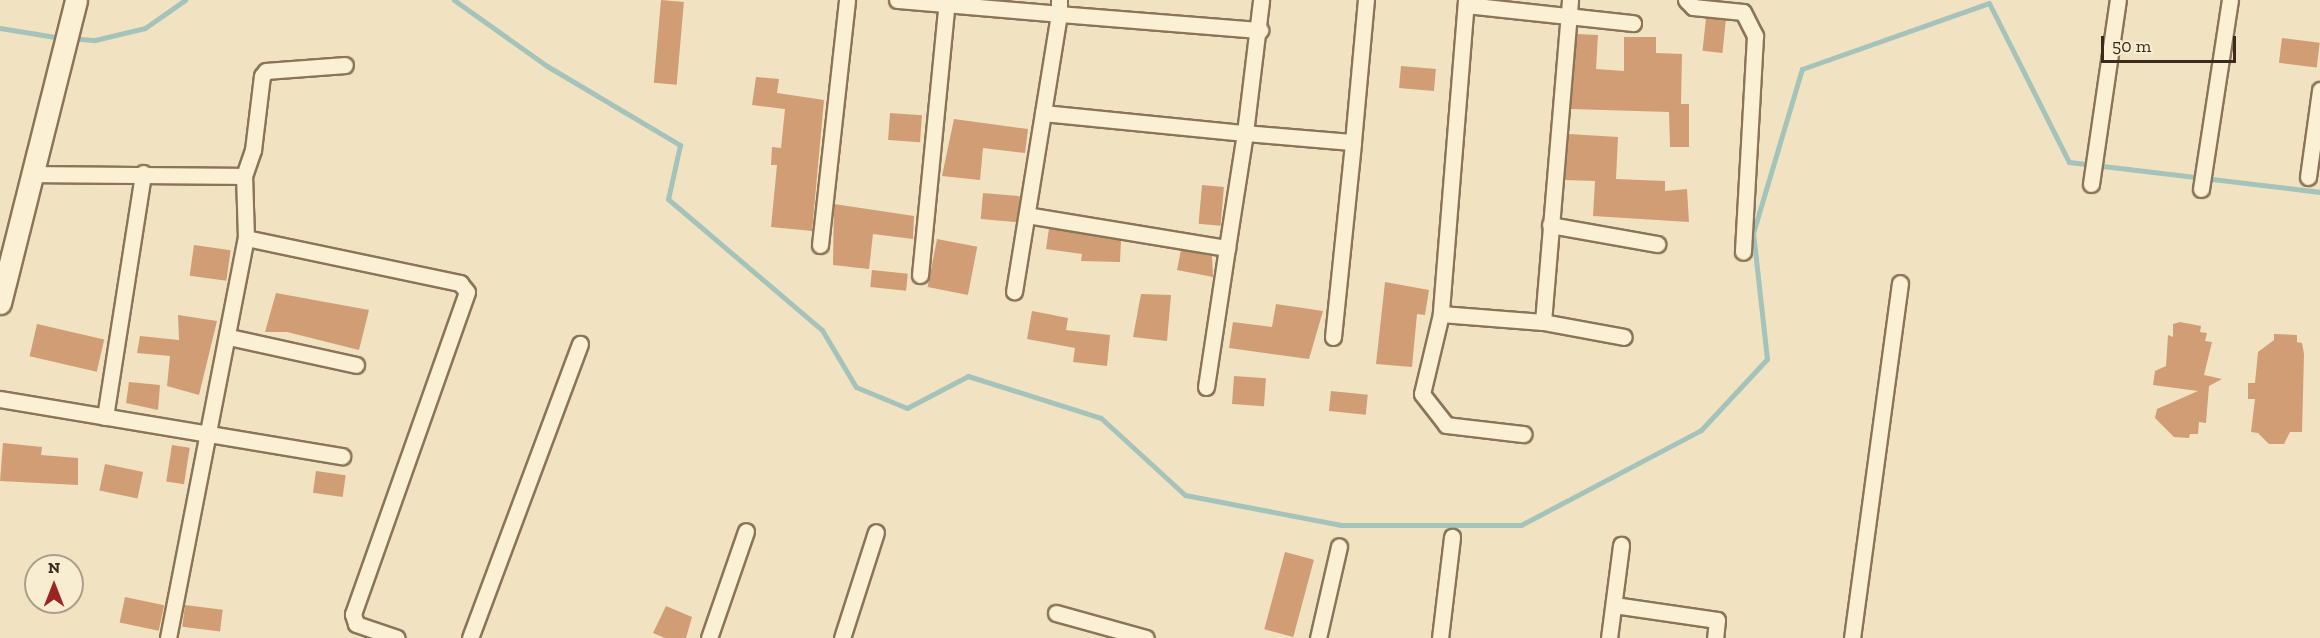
<!DOCTYPE html>
<style>
body{margin:0}
#map{position:relative;width:2320px;height:638px;overflow:hidden;background:#f1e3c1;font-family:"Zilla Slab",serif}
div>[style]{position:absolute}
.stream>*{height:5px;margin:-2.5px;padding:0 2.5px;transform-origin:2.5px;border-radius:2.5px;background:#a4c3ba}
.building>*{inset:0;background:#d19d74;transform-origin:0 0}
.roads{filter:drop-shadow(2px 0 #8b7457) drop-shadow(-2px 0 #8b7457) drop-shadow(0 2px #8b7457) drop-shadow(0 -2px #8b7457)}
.street>*{height:15px;margin:-7.5px;padding:0 7.5px;transform-origin:7.5px;border-radius:7.5px;background:#fbf0d4}
.secondary>*{height:21px;margin:-10.5px;padding:0 10.5px;transform-origin:10.5px;border-radius:10.5px;background:#fbf0d4}
span{translate:-50% -50%;white-space:nowrap;text-align:center;line-height:1.15;-webkit-text-stroke:5px #f8edd1;paint-order:stroke}
.north{position:absolute;left:24px;top:554px;width:60px;height:60px;box-sizing:border-box;background:#f8edd1;border:2px solid #ac9f89;border-radius:50%;rotate:0deg;font-size:16px;font-weight:700;line-height:24px;text-align:center;color:#3a2b1c}
.north::after{content:'';display:block;margin:auto;width:21px;height:27px;background:#9e2423;clip-path:polygon(50% 0,100% 100%,50% 72%,0 100%)}
.scale{position:absolute;left:2101px;top:36px;width:135px;height:27px;box-sizing:border-box;border:3px solid #3a2b1c;border-top:0;padding-left:8px;font-size:18px;line-height:21px;white-space:nowrap;color:#3a2b1c;-webkit-text-stroke:4px #f8edd1;paint-order:stroke}
</style>
<div id="map">
<div class="stream">
<div style="left:454px;top:0;width:114px;rotate:35.4deg"></div>
<div style="left:547px;top:66px;width:155px;rotate:30.7deg"></div>
<div style="left:680px;top:145px;width:55px;rotate:102.5deg"></div>
<div style="left:668px;top:199px;width:202px;rotate:40.4deg"></div>
<div style="left:822px;top:330px;width:66px;rotate:59.2deg"></div>
<div style="left:856px;top:387px;width:55px;rotate:22.4deg"></div>
<div style="left:907px;top:408px;width:69px;rotate:-27.7deg"></div>
<div style="left:968px;top:376px;width:139px;rotate:17.5deg"></div>
<div style="left:1101px;top:418px;width:114px;rotate:42.5deg"></div>
<div style="left:1185px;top:495px;width:159px;rotate:10.9deg"></div>
<div style="left:1341px;top:525px;width:180px"></div>
<div style="left:1521px;top:525px;width:204px;rotate:-27.8deg"></div>
<div style="left:1701px;top:430px;width:97px;rotate:-47.1deg"></div>
<div style="left:1767px;top:359px;width:127px;rotate:-96.3deg"></div>
<div style="left:1753px;top:233px;width:171px;rotate:-73.4deg"></div>
<div style="left:1802px;top:69px;width:198px;rotate:-19.4deg"></div>
<div style="left:1989px;top:3px;width:178px;rotate:63.3deg"></div>
<div style="left:2069px;top:162px;width:253px;rotate:6.8deg"></div>
<div style="left:0;top:28px;width:62px;rotate:9.3deg"></div>
<div style="left:70px;top:38px;width:25px;rotate:5deg"></div>
<div style="left:95px;top:40px;width:51px;rotate:-13.5deg"></div>
<div style="left:145px;top:28px;width:49px;rotate:-35deg"></div>
</div>
<div class="building">
<div style="left:661px;top:0;width:23px;height:83px;rotate:5deg"></div>
<div style="left:1706px;top:18px;width:20px;height:33px;rotate:6deg"></div>
<div style="clip-path:polygon(1577px 34px,1598px 35px,1596px 69px,1624px 71px,1624px 37px,1656px 37px,1656px 53px,1682px 54px,1681px 104px,1689px 104px,1689px 147px,1670px 147px,1669px 112px,1571px 109px)"></div>
<div style="left:2282px;top:38px;width:38px;height:25px;rotate:7deg"></div>
<div style="left:1401px;top:66px;width:35px;height:22px;rotate:5deg"></div>
<div style="clip-path:polygon(756px 77px,779px 79px,777px 93px,824px 100px,812px 231px,771px 227px,777px 165px,771px 165px,772px 147px,781px 148px,785px 109px,752px 105px)"></div>
<div style="left:890px;top:113px;width:32px;height:27px;rotate:4deg"></div>
<div style="clip-path:polygon(954px 119px,1028px 129px,1025px 153px,983px 148px,980px 180px,942px 176px)"></div>
<div style="clip-path:polygon(1569px 134px,1618px 137px,1616px 179px,1665px 181px,1665px 191px,1687px 189px,1689px 222px,1593px 216px,1595px 181px,1565px 180px)"></div>
<div style="left:1202px;top:185px;width:22px;height:39px;rotate:5deg"></div>
<div style="left:983px;top:193px;width:37px;height:26px;rotate:5deg"></div>
<div style="clip-path:polygon(834px 204px,914px 216px,913px 239px,873px 234px,869px 269px,833px 265px)"></div>
<div style="clip-path:polygon(1049px 228px,1121px 240px,1120px 262px,1081px 261px,1082px 254px,1046px 249px)"></div>
<div style="left:937px;top:239px;width:41px;height:49px;rotate:11deg"></div>
<div style="left:194px;top:245px;width:37px;height:31px;rotate:8deg"></div>
<div style="clip-path:polygon(1181px 250px,1212px 256px,1213px 277px,1177px 270px)"></div>
<div style="left:872px;top:270px;width:36px;height:17px;rotate:6deg"></div>
<div style="clip-path:polygon(1385px 282px,1429px 290px,1425px 315px,1417px 314px,1412px 367px,1376px 364px)"></div>
<div style="clip-path:polygon(276px 293px,369px 310px,359px 350px,287px 332px,265px 332px)"></div>
<div style="clip-path:polygon(1141px 294px,1171px 295px,1167px 341px,1133px 337px)"></div>
<div style="clip-path:polygon(1276px 304px,1323px 311px,1309px 359px,1229px 348px,1233px 322px,1272px 327px)"></div>
<div style="clip-path:polygon(1032px 311px,1068px 318px,1066px 330px,1110px 335px,1107px 366px,1073px 362px,1075px 348px,1027px 339px)"></div>
<div style="clip-path:polygon(178px 315px,217px 321px,199px 395px,167px 386px,170px 356px,137px 353px,140px 336px,179px 340px)"></div>
<div style="clip-path:polygon(2180px 322px,2201px 326px,2200px 332px,2207px 333px,2205px 341px,2212px 342px,2204px 375px,2222px 379px,2209px 386px,2206px 423px,2199px 422px,2198px 434px,2190px 434px,2189px 438px,2174px 437px,2155px 418px,2157px 409px,2198px 391px,2153px 385px,2155px 371px,2166px 366px,2168px 335px,2173px 337px,2173px 324px)"></div>
<div style="left:37px;top:324px;width:69px;height:33px;rotate:13deg"></div>
<div style="clip-path:polygon(2274px 334px,2297px 335px,2297px 342px,2302px 343px,2304px 354px,2302px 432px,2290px 432px,2284px 444px,2269px 444px,2258px 433px,2251px 432px,2255px 399px,2248px 399px,2248px 383px,2255px 383px,2258px 352px,2274px 340px)"></div>
<div style="left:1234px;top:376px;width:32px;height:28px;rotate:4deg"></div>
<div style="clip-path:polygon(129px 382px,160px 385px,158px 410px,126px 403px)"></div>
<div style="left:1331px;top:391px;width:37px;height:20px;rotate:6deg"></div>
<div style="clip-path:polygon(3px 443px,42px 447px,41px 455px,78px 458px,78px 485px,0 481px)"></div>
<div style="left:172px;top:445px;width:18px;height:37px;rotate:9deg"></div>
<div style="left:105px;top:464px;width:39px;height:27px;rotate:12deg"></div>
<div style="left:316px;top:471px;width:30px;height:22px;rotate:8deg"></div>
<div style="left:1285px;top:552px;width:30px;height:80px;rotate:15deg"></div>
<div style="left:125px;top:597px;width:40px;height:26px;rotate:12deg"></div>
<div style="left:185px;top:605px;width:38px;height:22px;rotate:7deg"></div>
<div style="clip-path:polygon(666px 606px,692px 617px,686px 638px,665px 638px,653px 633px)"></div>
</div>
<div class="roads">
<div class="street">
<div style="left:897px;top:0;width:163px;rotate:4.9deg"></div>
<div style="left:1059px;top:14px;width:281px;rotate:99.2deg"></div>
<div style="left:1059px;top:0;width:14px;rotate:90deg"></div>
<div style="left:1059px;top:14px;width:202px;rotate:4.6deg"></div>
<div style="left:1466px;top:0;width:315px;rotate:94.6deg"></div>
<div style="left:1441px;top:314px;width:82px;rotate:103.4deg"></div>
<div style="left:1422px;top:394px;width:39px;rotate:52deg"></div>
<div style="left:1446px;top:425px;width:78px;rotate:6.7deg"></div>
<div style="left:1686px;top:0;width:10px;rotate:45deg"></div>
<div style="left:1693px;top:7px;width:50px;rotate:5.7deg"></div>
<div style="left:1743px;top:12px;width:27px;rotate:63deg"></div>
<div style="left:1755px;top:36px;width:216px;rotate:93.2deg"></div>
<div style="left:1466px;top:5px;width:168px;rotate:6.2deg"></div>
<div style="left:1043px;top:113px;width:203px;rotate:5.7deg"></div>
<div style="left:1245px;top:133px;width:134px;rotate:-83.1deg"></div>
<div style="left:31px;top:174px;width:213px;rotate:0.5deg"></div>
<div style="left:2308px;top:177px;width:88px;rotate:-82.1deg"></div>
<div style="left:2091px;top:184px;width:186px;rotate:-81.7deg"></div>
<div style="left:2201px;top:189px;width:191px;rotate:-81.3deg"></div>
<div style="left:1027px;top:215px;width:203px;rotate:9.4deg"></div>
<div style="left:1227px;top:248px;width:116px;rotate:-81.1deg"></div>
<div style="left:1245px;top:133px;width:108px;rotate:4.8deg"></div>
<div style="left:1353px;top:142px;width:143px;rotate:-84.8deg"></div>
<div style="left:1550px;top:225px;width:109px;rotate:10.1deg"></div>
<div style="left:246px;top:238px;width:219px;rotate:11.9deg"></div>
<div style="left:460px;top:283px;width:11px;rotate:52deg"></div>
<div style="left:467px;top:292px;width:342px;rotate:109.5deg"></div>
<div style="left:353px;top:614px;width:10px;rotate:73deg"></div>
<div style="left:356px;top:624px;width:43px;rotate:18.9deg"></div>
<div style="left:820px;top:245px;width:246px;rotate:-83.7deg"></div>
<div style="left:920px;top:275px;width:276px;rotate:-84.4deg"></div>
<div style="left:1441px;top:314px;width:102px;rotate:4.5deg"></div>
<div style="left:1543px;top:322px;width:82px;rotate:10.5deg"></div>
<div style="left:1543px;top:322px;width:323px;rotate:-85.2deg"></div>
<div style="left:229px;top:337px;width:130px;rotate:12.4deg"></div>
<div style="left:1333px;top:337px;width:196px;rotate:-84.1deg"></div>
<div style="left:1206px;top:387px;width:141px;rotate:-81.4deg"></div>
<div style="left:0;top:399px;width:347px;rotate:9.5deg"></div>
<div style="left:105px;top:417px;width:247px;rotate:-81.1deg"></div>
<div style="left:1614px;top:605px;width:104px;rotate:8.3deg"></div>
<div style="left:1717px;top:620px;width:18px;rotate:96deg"></div>
<div style="left:1056px;top:613px;width:93px;rotate:15.5deg"></div>
<div style="left:168px;top:638px;width:408px;rotate:-79deg"></div>
<div style="left:246px;top:238px;width:62px;rotate:-91.8deg"></div>
<div style="left:244px;top:176px;width:28px;rotate:-71deg"></div>
<div style="left:253px;top:150px;width:75px;rotate:-83.1deg"></div>
<div style="left:262px;top:76px;width:6px;rotate:-51deg"></div>
<div style="left:266px;top:71px;width:79px;rotate:-4.3deg"></div>
<div style="left:470px;top:638px;width:314px;rotate:-69.5deg"></div>
<div style="left:709px;top:638px;width:113px;rotate:-70.9deg"></div>
<div style="left:842px;top:638px;width:111px;rotate:-72.2deg"></div>
<div style="left:1318px;top:638px;width:94px;rotate:-77.1deg"></div>
<div style="left:1440px;top:638px;width:102px;rotate:-83.2deg"></div>
<div style="left:1609px;top:638px;width:94px;rotate:-82.6deg"></div>
<div style="left:1852px;top:638px;width:358px;rotate:-82.3deg"></div>
</div>
<div class="secondary">
<div style="left:0;top:303px;width:312px;rotate:-75.9deg"></div>
</div>
</div>
<div class="north">N</div>
<div class="scale">50 m</div>
</div>
